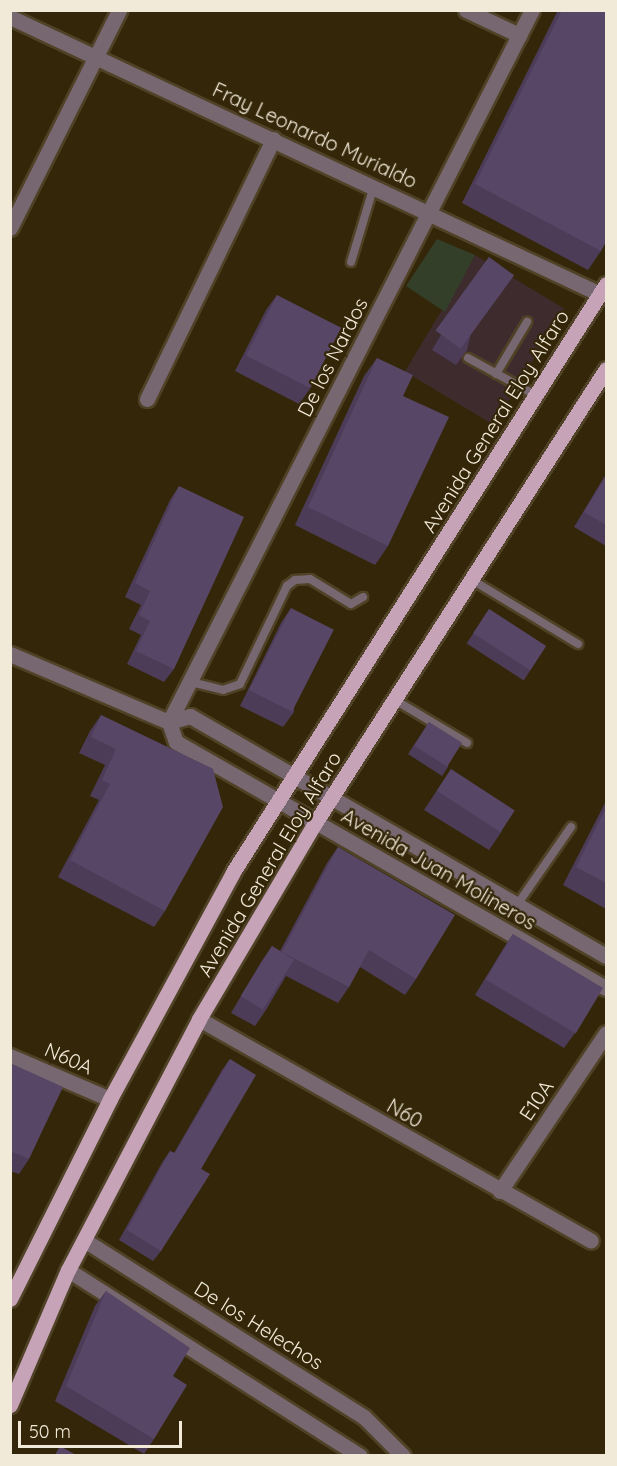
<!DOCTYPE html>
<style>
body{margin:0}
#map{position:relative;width:617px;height:1466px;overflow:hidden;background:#342709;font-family:Quicksand,sans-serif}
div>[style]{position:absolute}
.commercial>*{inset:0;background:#3e2b2e;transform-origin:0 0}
.green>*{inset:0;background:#333f29}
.roads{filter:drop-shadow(2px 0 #4f4226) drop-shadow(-2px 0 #4f4226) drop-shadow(0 2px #4f4226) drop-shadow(0 -2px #4f4226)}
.service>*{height:8px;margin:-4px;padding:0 4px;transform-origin:4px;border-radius:4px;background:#776770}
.minor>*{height:15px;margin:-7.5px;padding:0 7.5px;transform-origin:7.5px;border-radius:7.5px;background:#776770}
.tertiary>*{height:15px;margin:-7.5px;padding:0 7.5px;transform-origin:7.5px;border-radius:7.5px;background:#776770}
.primary>*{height:15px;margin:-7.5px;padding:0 7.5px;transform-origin:7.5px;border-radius:7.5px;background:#c6a3b7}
.wall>*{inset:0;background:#4c3c58;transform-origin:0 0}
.building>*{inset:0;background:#584666;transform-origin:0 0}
span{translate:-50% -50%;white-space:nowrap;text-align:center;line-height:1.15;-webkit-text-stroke:4.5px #342709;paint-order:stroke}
.street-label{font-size:20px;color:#f2ead9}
.frame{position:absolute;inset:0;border:12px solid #f2ead9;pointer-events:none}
.scale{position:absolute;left:18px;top:1421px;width:164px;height:27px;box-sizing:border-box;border:3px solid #f2ead9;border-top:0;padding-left:8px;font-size:18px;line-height:21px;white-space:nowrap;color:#f2ead9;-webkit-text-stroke:4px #342709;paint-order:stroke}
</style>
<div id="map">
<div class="commercial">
<div style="left:475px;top:255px;width:104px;height:136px;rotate:31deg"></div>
</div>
<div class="green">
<div style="clip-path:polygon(437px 239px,475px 255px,445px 312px,406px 286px)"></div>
</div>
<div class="roads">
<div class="service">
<div style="left:351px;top:262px;width:79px;rotate:-73.2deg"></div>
<div style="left:468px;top:358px;width:79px;rotate:28.8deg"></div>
<div style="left:496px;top:374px;width:61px;rotate:-59.2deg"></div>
<div style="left:472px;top:580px;width:124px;rotate:31.1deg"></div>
<div style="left:191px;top:682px;width:33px;rotate:14deg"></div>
<div style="left:223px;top:690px;width:18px;rotate:-19deg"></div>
<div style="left:240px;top:684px;width:109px;rotate:-64.4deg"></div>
<div style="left:287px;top:586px;width:10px;rotate:-37deg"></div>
<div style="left:295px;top:580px;width:15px;rotate:-4deg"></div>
<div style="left:310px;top:579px;width:48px;rotate:31.4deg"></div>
<div style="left:351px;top:604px;width:14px;rotate:-30deg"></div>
<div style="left:395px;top:700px;width:84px;rotate:30.8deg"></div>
<div style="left:517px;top:905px;width:95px;rotate:-55.3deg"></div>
</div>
<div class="minor">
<div style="left:466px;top:10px;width:59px;rotate:25.3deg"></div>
<div style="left:10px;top:17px;width:652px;rotate:25.15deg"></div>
<div style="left:10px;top:228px;width:244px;rotate:-63.4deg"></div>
<div style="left:147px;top:399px;width:289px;rotate:-64.1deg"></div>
<div style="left:169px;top:722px;width:799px;rotate:-62.99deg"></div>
<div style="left:199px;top:1019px;width:450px;rotate:29.5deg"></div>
<div style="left:10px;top:1056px;width:109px;rotate:23.3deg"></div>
<div style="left:500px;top:1191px;width:190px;rotate:-56.1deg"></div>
</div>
<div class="tertiary">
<div style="left:10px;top:654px;width:173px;rotate:23.2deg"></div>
<div style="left:169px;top:722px;width:22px;rotate:-16deg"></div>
<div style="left:190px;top:716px;width:480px;rotate:30deg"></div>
<div style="left:169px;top:722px;width:21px;rotate:71deg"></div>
<div style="left:176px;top:742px;width:495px;rotate:29.8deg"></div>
<div style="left:84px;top:1240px;width:331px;rotate:32.3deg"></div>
<div style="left:364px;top:1417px;width:55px;rotate:45deg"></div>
<div style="left:68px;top:1270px;width:346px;rotate:32.5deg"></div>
</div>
<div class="primary">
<div style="left:10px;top:1299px;width:224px;rotate:-63.4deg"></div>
<div style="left:110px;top:1099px;width:258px;rotate:-61.5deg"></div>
<div style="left:233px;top:872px;width:696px;rotate:-57.61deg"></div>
<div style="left:10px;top:1405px;width:147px;rotate:-66.8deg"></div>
<div style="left:68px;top:1270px;width:283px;rotate:-62.4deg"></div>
<div style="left:199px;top:1019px;width:228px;rotate:-59.4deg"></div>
<div style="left:315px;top:823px;width:539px;rotate:-57.34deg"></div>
</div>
</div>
<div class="wall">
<div style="clip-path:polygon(558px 10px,606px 10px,601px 251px,588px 270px,462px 203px)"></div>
<div style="clip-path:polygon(489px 257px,467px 350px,456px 365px,432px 350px,478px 272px)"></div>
<div style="clip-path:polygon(277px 295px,310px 389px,299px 404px,235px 371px,266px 310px)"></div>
<div style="clip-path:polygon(377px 358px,403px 396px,388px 546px,375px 565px,295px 525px,364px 376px)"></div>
<div style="clip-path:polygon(606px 474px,606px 546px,574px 527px)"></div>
<div style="clip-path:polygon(179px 486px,174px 669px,164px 682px,127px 664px,141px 635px,129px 629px,141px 605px,125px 597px,170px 500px)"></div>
<div style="clip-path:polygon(291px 608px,294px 712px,283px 727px,240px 706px,281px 623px)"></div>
<div style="left:489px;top:609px;width:68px;height:41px;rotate:33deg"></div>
<div style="clip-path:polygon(101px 715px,213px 769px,165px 911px,154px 927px,58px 877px,99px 800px,90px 796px,105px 765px,79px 753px,90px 731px)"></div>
<div style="clip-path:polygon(429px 722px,448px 767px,442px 776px,408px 754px)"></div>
<div style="clip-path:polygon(451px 769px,502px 831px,489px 850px,424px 810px)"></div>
<div style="clip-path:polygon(606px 801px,606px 909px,563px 885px)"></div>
<div style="clip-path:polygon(338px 847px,416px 979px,405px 995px,360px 967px,349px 987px,338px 1003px,286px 976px,266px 1010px,255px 1026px,231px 1013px,261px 962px,272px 946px,280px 951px,327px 863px)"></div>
<div style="clip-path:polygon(513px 934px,575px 1033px,564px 1048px,475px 995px,503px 949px)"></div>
<div style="clip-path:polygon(230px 1059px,201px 1169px,161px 1251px,153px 1261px,119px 1240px,163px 1161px,170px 1151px,174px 1153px,222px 1070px)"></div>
<div style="clip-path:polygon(10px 1063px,29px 1159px,19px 1174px,10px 1171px)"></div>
<div style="clip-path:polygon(106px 1291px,173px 1376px,154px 1439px,144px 1454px,55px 1401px,95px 1306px)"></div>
</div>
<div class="building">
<div style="clip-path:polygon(562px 10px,606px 10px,606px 242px,601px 251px,475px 184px)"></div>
<div style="left:489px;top:257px;width:31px;height:91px;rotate:36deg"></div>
<div style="left:277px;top:295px;width:72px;height:68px;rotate:27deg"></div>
<div style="clip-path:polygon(377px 358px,413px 375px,403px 396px,449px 417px,388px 546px,308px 507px)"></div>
<div style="clip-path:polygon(606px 476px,606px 525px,584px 512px)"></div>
<div style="clip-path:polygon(179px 486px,244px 517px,174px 669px,136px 651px,150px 621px,139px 615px,150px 591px,135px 583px)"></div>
<div style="left:291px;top:608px;width:48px;height:92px;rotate:27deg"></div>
<div style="left:489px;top:609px;width:68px;height:29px;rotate:33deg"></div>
<div style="clip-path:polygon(101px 715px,213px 769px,223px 807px,165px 911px,70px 860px,110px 784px,102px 780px,116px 749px,91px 737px)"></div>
<div style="left:429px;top:722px;width:39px;height:28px;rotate:32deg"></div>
<div style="left:451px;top:769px;width:76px;height:26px;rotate:33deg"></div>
<div style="clip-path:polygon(606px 808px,606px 883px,576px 867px)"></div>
<div style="clip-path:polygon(338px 847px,455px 915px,416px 979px,369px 950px,349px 987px,282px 952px)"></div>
<div style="left:513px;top:934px;width:105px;height:53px;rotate:31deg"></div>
<div style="left:272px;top:946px;width:26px;height:59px;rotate:32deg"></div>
<div style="clip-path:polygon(230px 1059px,256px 1075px,201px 1169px,210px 1174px,161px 1251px,127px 1230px,170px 1151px,175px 1153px)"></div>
<div style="clip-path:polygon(10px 1063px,63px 1087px,29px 1159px,10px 1151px)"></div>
<div style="clip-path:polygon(106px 1291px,190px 1348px,173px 1376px,187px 1385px,154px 1439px,66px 1386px)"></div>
<div style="clip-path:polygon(60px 1446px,76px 1455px,55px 1455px)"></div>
</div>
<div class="street-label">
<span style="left:315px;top:135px;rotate:25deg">Fray Leonardo Murialdo</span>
<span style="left:332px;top:357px;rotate:-63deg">De los Nardos</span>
<span style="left:495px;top:421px;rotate:-58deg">Avenida General Eloy Alfaro</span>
<span style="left:269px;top:864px;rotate:-59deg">Avenida General Eloy Alfaro</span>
<span style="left:439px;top:869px;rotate:30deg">Avenida Juan Molineros</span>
<span style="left:69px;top:1058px;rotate:24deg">N60A</span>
<span style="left:536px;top:1100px;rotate:-56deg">E10A</span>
<span style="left:405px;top:1113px;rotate:30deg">N60</span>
<span style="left:259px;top:1325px;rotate:32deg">De los Helechos</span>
</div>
<div class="frame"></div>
<div class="scale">50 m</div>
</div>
